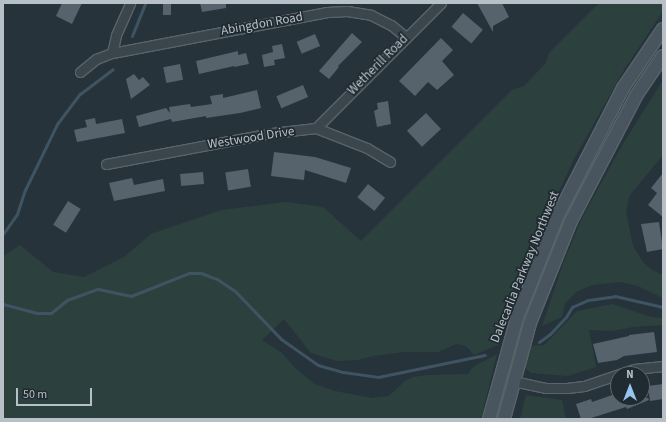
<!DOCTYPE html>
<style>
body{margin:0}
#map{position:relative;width:666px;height:422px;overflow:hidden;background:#27333b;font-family:"Source Sans 3",sans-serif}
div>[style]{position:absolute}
.green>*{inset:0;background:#2c413d}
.stream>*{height:3px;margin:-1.5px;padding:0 1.5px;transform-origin:1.5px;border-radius:1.5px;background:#3f5462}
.building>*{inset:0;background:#56626c;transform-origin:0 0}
.roads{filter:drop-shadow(1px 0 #59636a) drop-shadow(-1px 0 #59636a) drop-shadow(0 1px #59636a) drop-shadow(0 -1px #59636a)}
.minor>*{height:9px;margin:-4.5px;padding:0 4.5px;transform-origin:4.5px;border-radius:4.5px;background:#3b454c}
.secondary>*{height:12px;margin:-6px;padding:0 6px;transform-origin:6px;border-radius:6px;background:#49555e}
span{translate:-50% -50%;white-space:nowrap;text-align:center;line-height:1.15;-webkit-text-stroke:3.5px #202a31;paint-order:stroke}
.street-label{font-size:13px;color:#b7c0c7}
.frame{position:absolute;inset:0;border:4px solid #b7c0c7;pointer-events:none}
.north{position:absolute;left:610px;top:366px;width:40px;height:40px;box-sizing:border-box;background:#202a31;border:1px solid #5c666d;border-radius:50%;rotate:0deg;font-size:11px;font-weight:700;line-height:16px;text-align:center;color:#b7c0c7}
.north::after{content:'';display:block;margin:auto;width:14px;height:18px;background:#96c6ec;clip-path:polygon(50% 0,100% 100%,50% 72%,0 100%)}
.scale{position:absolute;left:16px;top:388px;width:76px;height:18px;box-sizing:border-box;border:2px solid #b7c0c7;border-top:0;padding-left:5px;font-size:12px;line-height:14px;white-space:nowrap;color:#b7c0c7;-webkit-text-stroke:3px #202a31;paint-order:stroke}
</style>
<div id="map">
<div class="green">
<div style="clip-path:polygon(599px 3px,663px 3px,663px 11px,624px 70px,575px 157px,515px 285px,500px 344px,474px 355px,466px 346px,456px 344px,438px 352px,404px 352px,373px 356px,358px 360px,337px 361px,311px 353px,284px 319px,262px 340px,282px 353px,296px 369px,315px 384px,335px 391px,372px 398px,389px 396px,406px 380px,413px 377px,428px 375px,468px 374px,473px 367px,497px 354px,481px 419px,3px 419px,3px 256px,20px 245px,53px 272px,84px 277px,124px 257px,151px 234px,221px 210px,286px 202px,323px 207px,361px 241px,512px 90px,524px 86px,545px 64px,549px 53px)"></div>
<div style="clip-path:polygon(663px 80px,663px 155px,630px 195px,626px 211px,633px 246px,643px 262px,652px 270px,663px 275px,663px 298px,638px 286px,620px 282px,592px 285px,576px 292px,565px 304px,562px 317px,542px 326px,563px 264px,582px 218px,621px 147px)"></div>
<div style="clip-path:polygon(612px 304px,651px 317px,663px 318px,663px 325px,633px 327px,612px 331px,589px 330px,596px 367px,568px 376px,531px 373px,523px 366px,530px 346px,544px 345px,577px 311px)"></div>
<div style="clip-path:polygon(526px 395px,562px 400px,566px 419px,520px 419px)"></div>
</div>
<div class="stream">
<div style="left:132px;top:36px;width:35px;rotate:-68deg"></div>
<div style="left:3px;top:234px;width:24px;rotate:-55deg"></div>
<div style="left:17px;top:214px;width:25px;rotate:-72deg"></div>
<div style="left:25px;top:190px;width:73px;rotate:-64.1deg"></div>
<div style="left:57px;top:124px;width:38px;rotate:-53deg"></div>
<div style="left:80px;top:94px;width:41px;rotate:-37.1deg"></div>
<div style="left:3px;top:304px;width:35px;rotate:15deg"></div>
<div style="left:37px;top:313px;width:14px"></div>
<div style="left:51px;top:313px;width:21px;rotate:-39deg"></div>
<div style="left:67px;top:300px;width:33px;rotate:-20deg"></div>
<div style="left:98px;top:289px;width:34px;rotate:12deg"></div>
<div style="left:131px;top:296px;width:62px;rotate:-21.6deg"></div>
<div style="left:189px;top:273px;width:12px"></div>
<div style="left:201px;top:273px;width:17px;rotate:21deg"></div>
<div style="left:217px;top:279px;width:22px;rotate:34deg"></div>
<div style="left:235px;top:291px;width:66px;rotate:46.2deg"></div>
<div style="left:281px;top:339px;width:45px;rotate:35.1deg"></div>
<div style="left:318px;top:365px;width:26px;rotate:16deg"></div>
<div style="left:343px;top:372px;width:35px;rotate:8deg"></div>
<div style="left:378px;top:377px;width:109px;rotate:-11.6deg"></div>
<div style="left:539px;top:342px;width:14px;rotate:-36deg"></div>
<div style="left:550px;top:334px;width:23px;rotate:-47deg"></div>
<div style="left:566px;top:317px;width:12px;rotate:-59deg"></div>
<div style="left:572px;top:307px;width:17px;rotate:-24deg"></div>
<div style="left:588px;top:300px;width:27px;rotate:-8deg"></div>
<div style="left:615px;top:296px;width:49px;rotate:12.9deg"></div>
</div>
<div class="building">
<div style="clip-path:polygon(62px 3px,82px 3px,72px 24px,56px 16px)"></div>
<div style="left:163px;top:3px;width:8px;height:12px"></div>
<div style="clip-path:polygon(200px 3px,226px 3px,226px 8px,202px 12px)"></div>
<div style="clip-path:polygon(477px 3px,502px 3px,509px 17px,493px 26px,493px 32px)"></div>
<div style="left:463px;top:13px;width:26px;height:18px;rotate:40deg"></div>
<div style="clip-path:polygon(352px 33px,362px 42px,338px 66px,339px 67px,329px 79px,319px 71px)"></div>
<div style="left:315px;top:34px;width:13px;height:20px;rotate:67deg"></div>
<div style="clip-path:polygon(441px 38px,453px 50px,442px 61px,454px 75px,437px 90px,428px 82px,415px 96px,399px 81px)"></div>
<div style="clip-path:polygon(282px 44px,285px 58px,274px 60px,275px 65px,264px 67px,262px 55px,273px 52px,272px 46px)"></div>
<div style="clip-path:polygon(238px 51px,238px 55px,246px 53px,249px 64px,234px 67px,234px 66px,199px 74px,196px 61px)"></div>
<div style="left:180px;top:64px;width:16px;height:17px;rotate:79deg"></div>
<div style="clip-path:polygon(134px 74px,139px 80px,143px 77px,150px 85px,131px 99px,126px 79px)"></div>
<div style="left:303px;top:85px;width:13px;height:29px;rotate:67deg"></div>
<div style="clip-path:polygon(257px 90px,261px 108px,240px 113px,206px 118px,206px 116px,172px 122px,171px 119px,139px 127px,136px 116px,166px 108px,170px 113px,169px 107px,190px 104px,191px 107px,212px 104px,210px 96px,223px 94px,223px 98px)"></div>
<div style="clip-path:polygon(388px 101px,391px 124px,377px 127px,374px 111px,378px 109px,377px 103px)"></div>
<div style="left:426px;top:113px;width:22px;height:26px;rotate:47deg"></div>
<div style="clip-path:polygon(95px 118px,96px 124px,122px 119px,125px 133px,77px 142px,74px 130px,87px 127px,85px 120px)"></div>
<div style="clip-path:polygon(274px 152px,315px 157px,351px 168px,346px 183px,305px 170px,304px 180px,271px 176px)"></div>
<div style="left:248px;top:169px;width:18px;height:23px;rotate:81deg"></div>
<div style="left:203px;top:172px;width:12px;height:23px;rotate:85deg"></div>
<div style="clip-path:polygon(663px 173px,663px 217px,648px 205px,657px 193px,651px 188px)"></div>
<div style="clip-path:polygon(132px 178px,134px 185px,163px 179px,165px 191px,114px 201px,109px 183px)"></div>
<div style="left:368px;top:184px;width:22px;height:17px;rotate:39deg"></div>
<div style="left:68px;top:201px;width:15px;height:28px;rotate:32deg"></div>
<div style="clip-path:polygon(659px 222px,663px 249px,647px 252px,641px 224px)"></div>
<div style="clip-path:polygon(654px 332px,657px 352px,624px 356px,617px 360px,598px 363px,593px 344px,629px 336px,629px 335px)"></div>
<div style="clip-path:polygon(663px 384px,663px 399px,650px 401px,648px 386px)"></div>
<div style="clip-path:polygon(618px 393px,618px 398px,648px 398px,649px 400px,627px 409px,626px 407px,588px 419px,581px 419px,576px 404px,591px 399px,592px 402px)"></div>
</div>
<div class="roads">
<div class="minor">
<div style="left:112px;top:53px;width:18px;rotate:-77deg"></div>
<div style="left:116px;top:35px;width:35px;rotate:-66deg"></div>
<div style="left:80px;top:72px;width:21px;rotate:-39deg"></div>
<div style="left:96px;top:59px;width:17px;rotate:-21deg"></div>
<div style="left:112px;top:53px;width:219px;rotate:-10.8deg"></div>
<div style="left:327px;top:12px;width:20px;rotate:-3deg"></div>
<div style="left:347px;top:11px;width:24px;rotate:9deg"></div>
<div style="left:371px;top:15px;width:22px;rotate:27deg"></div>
<div style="left:391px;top:25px;width:19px;rotate:39deg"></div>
<div style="left:316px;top:128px;width:177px;rotate:-45deg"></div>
<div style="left:106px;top:164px;width:169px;rotate:-10.6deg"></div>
<div style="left:272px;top:133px;width:44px;rotate:-6.5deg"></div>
<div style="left:316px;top:128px;width:55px;rotate:21.4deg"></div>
<div style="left:367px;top:148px;width:27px;rotate:31deg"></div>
<div style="left:513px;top:381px;width:34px;rotate:12deg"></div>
<div style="left:546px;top:388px;width:21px"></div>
<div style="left:567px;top:388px;width:17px;rotate:-7deg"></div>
<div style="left:584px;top:386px;width:53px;rotate:-18.8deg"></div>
<div style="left:634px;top:369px;width:29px;rotate:-6deg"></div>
</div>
<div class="secondary">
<div style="left:489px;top:419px;width:105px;rotate:-74.5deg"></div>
<div style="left:517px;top:318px;width:111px;rotate:-68.3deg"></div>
<div style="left:558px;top:215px;width:143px;rotate:-62.9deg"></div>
<div style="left:623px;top:88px;width:71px;rotate:-55.9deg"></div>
<div style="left:504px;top:419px;width:99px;rotate:-74.8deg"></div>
<div style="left:530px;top:323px;width:110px;rotate:-68.1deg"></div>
<div style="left:571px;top:221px;width:141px;rotate:-62.5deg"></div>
<div style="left:636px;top:96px;width:48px;rotate:-56deg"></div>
</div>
</div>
<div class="street-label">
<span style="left:262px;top:24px;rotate:-10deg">Abingdon Road</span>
<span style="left:378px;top:65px;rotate:-45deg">Wetherill Road</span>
<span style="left:251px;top:138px;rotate:-9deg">Westwood Drive</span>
<span style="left:525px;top:267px;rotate:-68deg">Dalecarlia Parkway Northwest</span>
</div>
<div class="frame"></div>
<div class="north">N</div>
<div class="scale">50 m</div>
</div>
